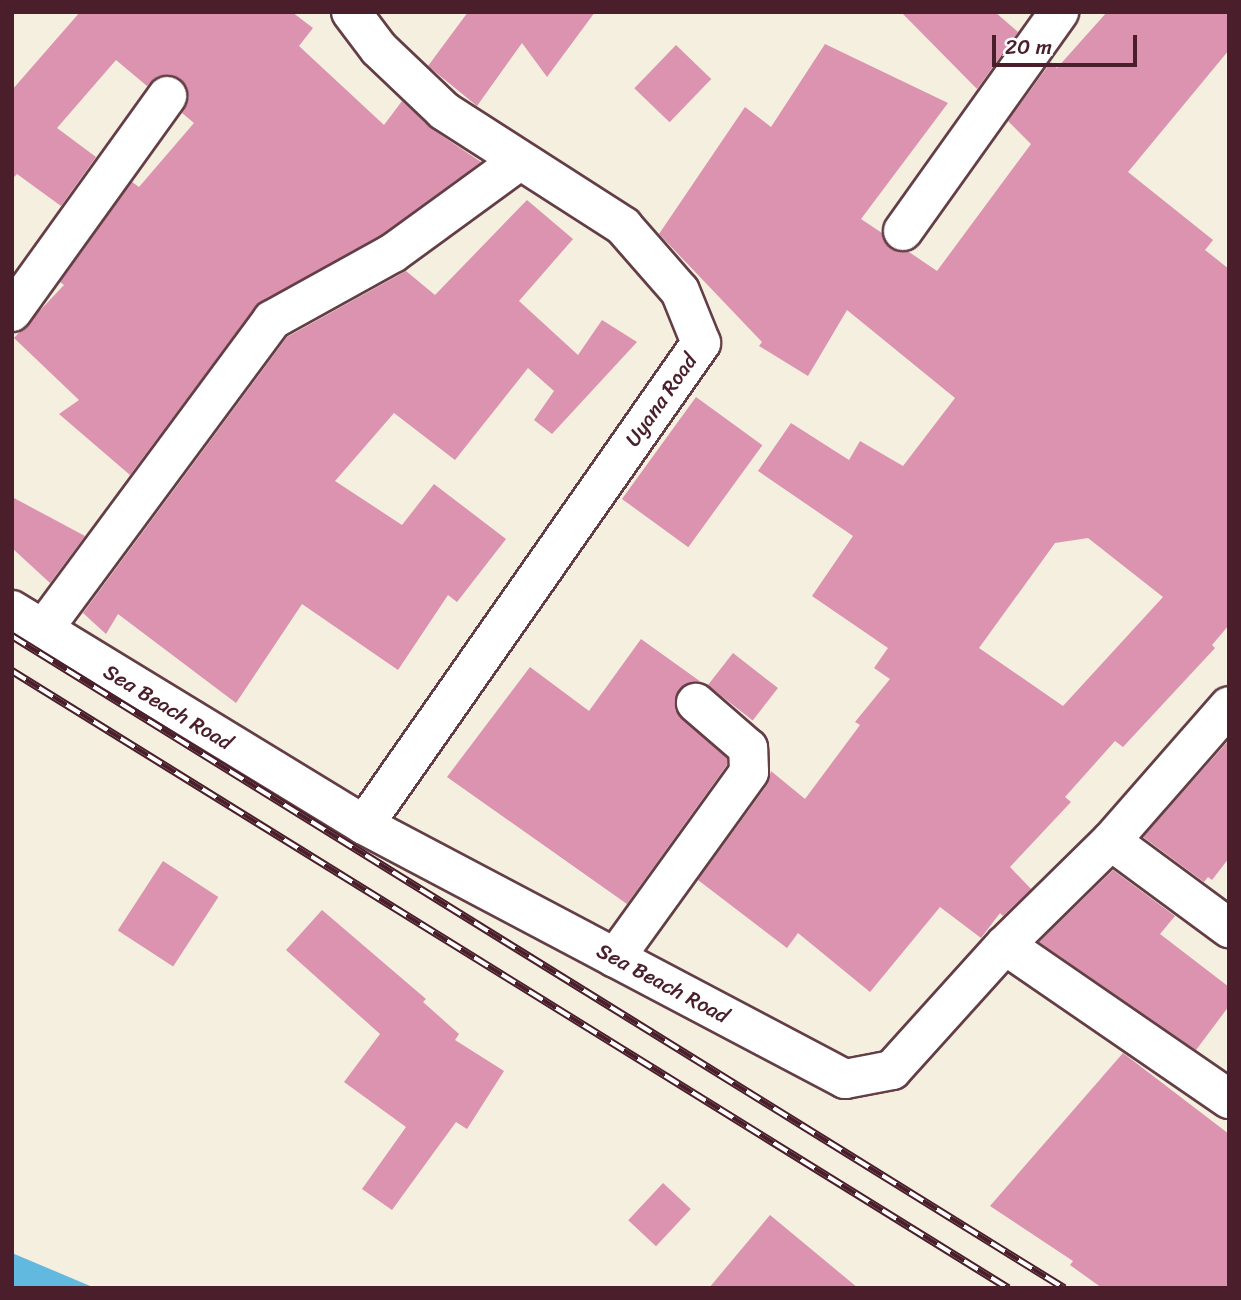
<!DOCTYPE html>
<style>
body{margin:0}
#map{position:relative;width:1241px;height:1300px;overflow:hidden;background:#f5efdf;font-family:Sriracha,sans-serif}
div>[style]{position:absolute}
.water>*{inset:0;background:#62b9df}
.building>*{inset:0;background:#db93af;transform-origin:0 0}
.roads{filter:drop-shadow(2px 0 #643e46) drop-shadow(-2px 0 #643e46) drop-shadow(0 2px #643e46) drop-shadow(0 -2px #643e46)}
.street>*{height:38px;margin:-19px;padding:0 19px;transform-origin:19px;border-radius:19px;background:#fff}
.secondary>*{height:38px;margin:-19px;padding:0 19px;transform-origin:19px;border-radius:19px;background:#fff}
.rail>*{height:8px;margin-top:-4px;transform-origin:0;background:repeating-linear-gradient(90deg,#fff 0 16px,#4a1f2b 0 32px);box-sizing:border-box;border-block:2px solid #4a1f2b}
span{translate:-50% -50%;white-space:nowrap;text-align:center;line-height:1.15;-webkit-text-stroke:7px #fff;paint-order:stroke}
.street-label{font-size:21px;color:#4a1f2b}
.frame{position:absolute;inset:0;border:14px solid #4a1f2b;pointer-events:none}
.scale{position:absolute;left:992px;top:35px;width:145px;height:32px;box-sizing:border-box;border:4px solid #4a1f2b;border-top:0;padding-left:9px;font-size:21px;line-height:24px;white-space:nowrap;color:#4a1f2b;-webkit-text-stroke:5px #fff;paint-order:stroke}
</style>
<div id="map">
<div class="water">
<div style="clip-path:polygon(12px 1253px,95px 1288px,12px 1288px)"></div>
</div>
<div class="building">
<div style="clip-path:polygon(80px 12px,292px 12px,313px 28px,299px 46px,384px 125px,402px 101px,432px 129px,481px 162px,381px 235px,255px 307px,130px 475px,59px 414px,79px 400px,14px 338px,64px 285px,60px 282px,132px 182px,139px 187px,194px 123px,182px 113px,189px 97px,180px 79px,159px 76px,147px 86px,116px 60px,57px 128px,96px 157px,61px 206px,17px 174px,12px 179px,12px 90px)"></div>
<div style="clip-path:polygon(468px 12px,595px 12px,547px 77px,522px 43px,477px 106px,428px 66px)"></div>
<div style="clip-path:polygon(901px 12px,995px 12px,1018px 32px,977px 89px)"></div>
<div style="clip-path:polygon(evenodd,1107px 12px,1229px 12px,1229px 50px,1128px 172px,1213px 240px,1205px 250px,1229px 269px,1229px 625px,1212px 645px,1215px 648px,1123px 747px,1115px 741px,1065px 797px,1071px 802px,1010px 867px,1031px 889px,1003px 916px,1000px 913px,981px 938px,940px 907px,870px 992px,798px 933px,787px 948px,698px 880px,767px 785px,771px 771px,805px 799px,860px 725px,855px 722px,890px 679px,874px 668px,888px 648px,812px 596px,853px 536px,758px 471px,791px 423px,849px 460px,860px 441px,903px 466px,955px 398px,847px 310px,808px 376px,759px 346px,762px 342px,659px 234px,745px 107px,771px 127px,825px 44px,948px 103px,861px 219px,882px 233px,891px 249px,909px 252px,937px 271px,1031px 144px,1008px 121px,1051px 62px,1057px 68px,1107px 12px,1088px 538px,1163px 597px,1063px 706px,979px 648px,1055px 543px,1088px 538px)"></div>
<div style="left:676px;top:45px;width:49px;height:60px;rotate:44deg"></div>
<div style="clip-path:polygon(527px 200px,573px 239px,519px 301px,578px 355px,602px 320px,637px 342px,552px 434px,534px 420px,554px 391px,528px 368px,455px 460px,394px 413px,335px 481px,402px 525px,434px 484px,506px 539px,457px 602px,448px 595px,398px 670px,302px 604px,236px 703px,118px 614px,106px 634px,83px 613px,287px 337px,406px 271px,435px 295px)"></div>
<div style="left:696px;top:397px;width:82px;height:126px;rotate:36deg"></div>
<div style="clip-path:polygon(12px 497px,85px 536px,50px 583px,12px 548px)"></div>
<div style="clip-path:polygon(641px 639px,701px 682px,680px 688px,675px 710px,727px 758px,727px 765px,627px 904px,447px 777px,530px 667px,589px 711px)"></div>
<div style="left:733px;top:653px;width:57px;height:41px;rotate:38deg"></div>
<div style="clip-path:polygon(1229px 740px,1229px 858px,1212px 880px,1208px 877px,1204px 882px,1143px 837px)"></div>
<div style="left:163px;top:861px;width:66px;height:83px;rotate:33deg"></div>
<div style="clip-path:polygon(1113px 870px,1175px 916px,1160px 934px,1229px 987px,1229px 1006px,1196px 1050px,1039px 942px)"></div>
<div style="clip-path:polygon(322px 910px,426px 999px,423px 1002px,459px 1034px,455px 1040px,504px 1071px,467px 1129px,456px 1122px,392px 1210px,362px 1189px,406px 1127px,344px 1082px,380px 1034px,286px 950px)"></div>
<div style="clip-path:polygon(1123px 1053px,1229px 1134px,1229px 1288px,1102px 1288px,1070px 1265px,1073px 1261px,990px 1206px)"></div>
<div style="left:663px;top:1183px;width:38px;height:51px;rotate:43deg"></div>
<div style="clip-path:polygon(770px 1215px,858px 1288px,709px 1288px)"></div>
</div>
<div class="roads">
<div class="street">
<div style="left:351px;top:12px;width:46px;rotate:52.9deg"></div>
<div style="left:379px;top:49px;width:90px;rotate:43.6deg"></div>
<div style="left:444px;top:111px;width:213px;rotate:32.7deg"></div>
<div style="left:623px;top:226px;width:86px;rotate:48.8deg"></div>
<div style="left:680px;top:291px;width:56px;rotate:68deg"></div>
<div style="left:701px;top:343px;width:588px;rotate:124.96deg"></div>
<div style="left:903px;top:231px;width:269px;rotate:-54.5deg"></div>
<div style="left:12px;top:312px;width:266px;rotate:-54.3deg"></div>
<div style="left:42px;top:631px;width:387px;rotate:-53.5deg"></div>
<div style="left:272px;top:320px;width:138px;rotate:-29deg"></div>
<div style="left:393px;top:253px;width:155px;rotate:-36.1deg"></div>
<div style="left:1111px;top:841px;width:147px;rotate:36.4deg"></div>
<div style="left:1005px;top:945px;width:272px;rotate:34.5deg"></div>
<div style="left:615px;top:958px;width:229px;rotate:-54.2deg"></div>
<div style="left:749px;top:772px;width:24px;rotate:-92deg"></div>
<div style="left:748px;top:748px;width:69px;rotate:-139.1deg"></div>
</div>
<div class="secondary">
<div style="left:12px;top:610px;width:412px;rotate:31.4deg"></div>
<div style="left:364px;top:825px;width:544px;rotate:27.84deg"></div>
<div style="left:845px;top:1079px;width:48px;rotate:-10.8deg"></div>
<div style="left:892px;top:1070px;width:169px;rotate:-47.9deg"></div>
<div style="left:1005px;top:945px;width:148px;rotate:-44.5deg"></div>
<div style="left:1111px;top:841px;width:179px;rotate:-48.8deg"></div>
</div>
</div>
<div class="rail">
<div style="left:12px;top:636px;width:1238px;rotate:31.79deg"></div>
<div style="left:12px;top:671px;width:1172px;rotate:31.78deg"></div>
</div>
<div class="street-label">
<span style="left:661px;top:400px;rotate:-55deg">Uyana Road</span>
<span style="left:168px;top:707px;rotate:31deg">Sea Beach Road</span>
<span style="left:663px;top:983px;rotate:28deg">Sea Beach Road</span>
</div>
<div class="frame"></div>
<div class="scale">20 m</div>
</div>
